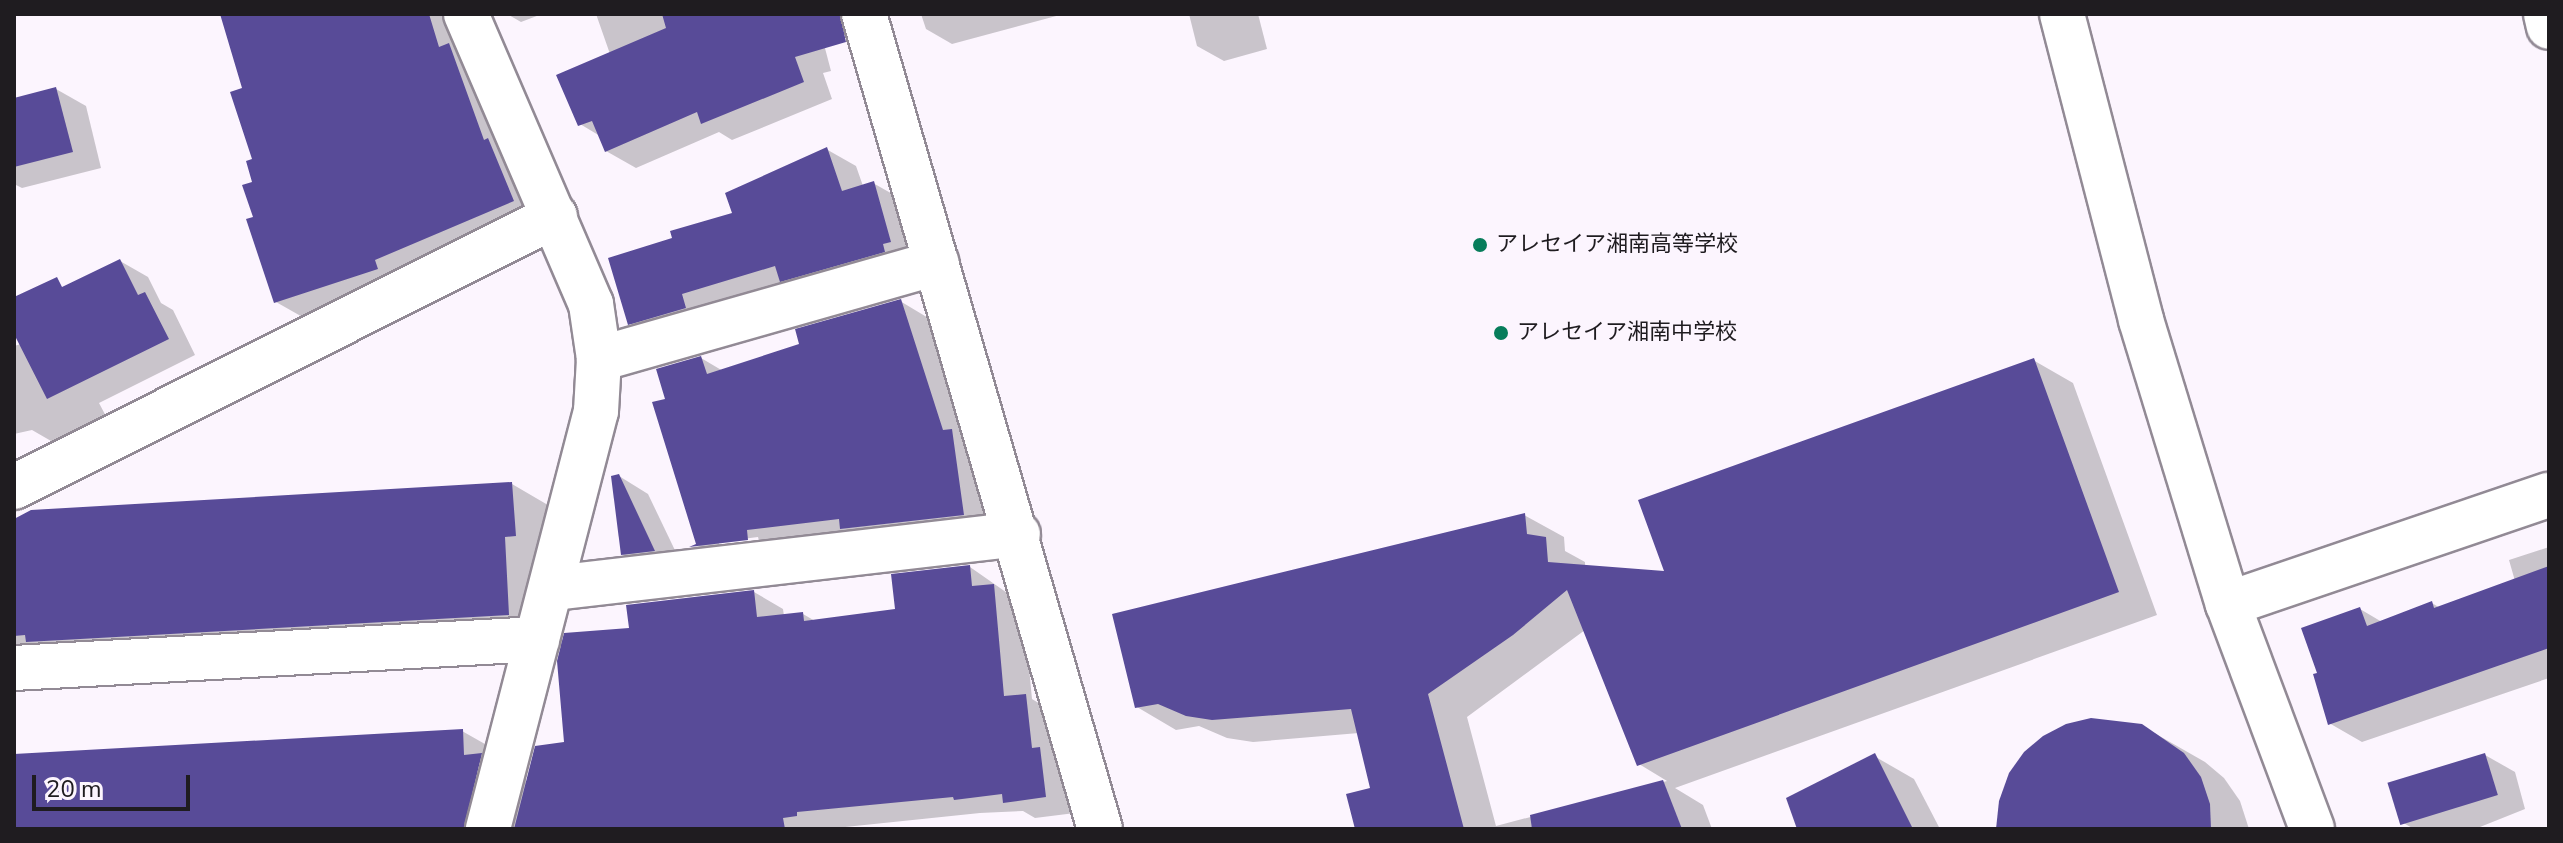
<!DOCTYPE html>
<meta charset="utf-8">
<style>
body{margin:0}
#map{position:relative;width:2563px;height:843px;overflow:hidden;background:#fcf5fe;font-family:"Nunito Sans","Noto Sans JP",sans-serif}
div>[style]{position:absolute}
.shadow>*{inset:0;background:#0003}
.building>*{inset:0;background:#584b98;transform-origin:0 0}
.roads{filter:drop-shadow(2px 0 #928a95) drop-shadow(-2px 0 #928a95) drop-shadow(0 2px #928a95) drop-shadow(0 -2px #928a95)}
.minor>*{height:44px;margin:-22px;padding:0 22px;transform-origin:22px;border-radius:22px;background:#fff}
.dots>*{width:22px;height:22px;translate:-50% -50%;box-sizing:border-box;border:4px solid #fcf5fe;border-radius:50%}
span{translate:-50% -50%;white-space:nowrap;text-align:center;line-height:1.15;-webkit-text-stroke:8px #fcf5fe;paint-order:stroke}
.poi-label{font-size:22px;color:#1f1c20}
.left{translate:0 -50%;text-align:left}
.frame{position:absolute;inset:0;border:16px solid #1f1c20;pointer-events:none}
.scale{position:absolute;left:32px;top:775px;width:158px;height:36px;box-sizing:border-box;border:4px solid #1f1c20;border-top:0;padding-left:10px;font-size:24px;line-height:28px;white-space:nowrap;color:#1f1c20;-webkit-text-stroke:6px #fcf5fe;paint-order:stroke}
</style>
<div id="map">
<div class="shadow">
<div style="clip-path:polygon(222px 14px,478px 14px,543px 218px,306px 319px,276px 302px,256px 218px,254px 160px,245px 90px)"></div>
<div style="clip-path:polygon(507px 14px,542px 14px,521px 22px)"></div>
<div style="clip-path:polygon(596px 14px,816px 14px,831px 71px,823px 73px,832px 99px,732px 140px,719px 132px,636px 168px,606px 151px,600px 136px,580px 124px,610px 54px)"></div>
<div style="clip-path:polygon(921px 14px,1059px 14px,1060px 15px,952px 44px,926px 29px)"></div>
<div style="clip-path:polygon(1189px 14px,1258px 14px,1267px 49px,1224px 61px,1197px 46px)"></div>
<div style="clip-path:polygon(56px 89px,86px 106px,101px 168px,22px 188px,14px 184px,14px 100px)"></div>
<div style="clip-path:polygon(826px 149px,856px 166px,863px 186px,873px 183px,903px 200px,920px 258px,660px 340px,630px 323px,674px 239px,734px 214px)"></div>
<div style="clip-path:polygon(120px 261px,148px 277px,161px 303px,173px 310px,195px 355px,99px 403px,108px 420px,58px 445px,32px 430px,14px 434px,14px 346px,21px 344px,14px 330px,14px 314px)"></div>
<div style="clip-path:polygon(evenodd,900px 301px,930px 319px,993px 531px,721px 563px,694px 547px,699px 546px,667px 400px,701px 358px,723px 371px,802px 345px,900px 301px,758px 537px,759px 541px,719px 546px,719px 542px,758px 537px)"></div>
<div style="clip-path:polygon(evenodd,2033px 360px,2073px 383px,2157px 615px,1675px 788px,1703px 805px,1712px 829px,1357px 829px,1373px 789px,1359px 733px,1253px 742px,1227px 738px,1199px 726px,1176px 730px,1137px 707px,1524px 515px,1564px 537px,1565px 551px,1585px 562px,1585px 567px,1667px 573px,2033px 360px,1585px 630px,1639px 764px,1667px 781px,1496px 826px,1467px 717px,1585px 630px)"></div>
<div style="clip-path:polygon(619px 476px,648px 494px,683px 567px,652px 571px,622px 554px)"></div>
<div style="clip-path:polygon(512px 484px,565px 515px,558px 567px,562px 645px,81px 672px,14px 668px,14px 521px)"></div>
<div style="clip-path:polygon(2549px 547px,2549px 678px,2362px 742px,2329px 723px,2319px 674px,2360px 609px,2382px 622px,2432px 603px,2440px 608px,2515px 581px,2509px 560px)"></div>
<div style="clip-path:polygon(970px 567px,1023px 604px,1032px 699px,1055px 713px,1075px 813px,1035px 818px,1023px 811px,980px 813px,826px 829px,464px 829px,481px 764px,477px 762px,460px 829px,14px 829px,14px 756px,462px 731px,515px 761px,516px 775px,528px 782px,567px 744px,631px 629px,754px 592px,783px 609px,784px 616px,803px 614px,815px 621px,897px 611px)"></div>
<div style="clip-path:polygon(2142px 726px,2205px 762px,2224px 778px,2240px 801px,2249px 829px,1998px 829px)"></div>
<div style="clip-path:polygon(2485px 755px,2515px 772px,2525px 809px,2475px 829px,2414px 829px,2400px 821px)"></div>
<div style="clip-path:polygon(1874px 756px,1914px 779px,1940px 829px,1797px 829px)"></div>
</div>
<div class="building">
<div style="clip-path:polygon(220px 14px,429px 14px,439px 47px,449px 43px,484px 140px,488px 138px,514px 201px,375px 260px,378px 269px,274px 303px,246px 219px,253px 217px,242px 185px,252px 182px,246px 161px,252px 159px,230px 92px,242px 88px)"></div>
<div style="clip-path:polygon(662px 14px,840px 14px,846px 42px,795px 57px,804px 82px,701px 124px,697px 112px,605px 152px,592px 121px,578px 126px,556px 75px,666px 28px)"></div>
<div style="clip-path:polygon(56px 87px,73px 152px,14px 167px,14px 98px)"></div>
<div style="clip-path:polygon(827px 147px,842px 191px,874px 181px,891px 242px,883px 244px,885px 252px,780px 282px,775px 266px,682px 294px,686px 308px,628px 325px,608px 258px,672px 238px,670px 231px,732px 213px,725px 193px)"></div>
<div style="clip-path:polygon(120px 259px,138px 295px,145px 292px,169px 339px,47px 399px,14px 334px,14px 297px,57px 277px,62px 287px)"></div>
<div style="clip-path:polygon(901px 299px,943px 430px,952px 429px,964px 515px,840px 529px,839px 519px,747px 530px,748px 540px,689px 547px,696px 544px,652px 402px,665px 399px,656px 369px,701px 356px,707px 374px,799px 344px,795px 329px)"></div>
<div style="clip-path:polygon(2034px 358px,2119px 592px,1637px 766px,1567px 590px,1513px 635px,1428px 694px,1464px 829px,1355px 829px,1346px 794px,1370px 788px,1351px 709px,1212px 720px,1186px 716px,1158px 704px,1135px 708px,1112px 614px,1525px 513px,1527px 534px,1546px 537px,1548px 562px,1664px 571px,1638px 500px)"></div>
<div style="clip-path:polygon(619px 474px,655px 551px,621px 555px,611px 476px)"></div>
<div style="clip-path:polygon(512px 482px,516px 536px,505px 537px,509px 615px,26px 642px,25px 635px,14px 636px,14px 519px,31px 510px)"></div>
<div style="clip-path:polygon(970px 565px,972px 586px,994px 584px,1004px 696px,1026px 694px,1032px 748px,1040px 747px,1046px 797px,1003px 803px,1002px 794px,954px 800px,953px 797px,797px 812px,797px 816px,783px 818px,785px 829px,514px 829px,535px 746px,564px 742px,557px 661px,564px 633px,629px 628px,626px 605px,754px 590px,757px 617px,803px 612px,804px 621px,895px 609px,891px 574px)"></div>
<div style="clip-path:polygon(2549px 566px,2549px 648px,2328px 725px,2313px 674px,2317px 673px,2301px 628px,2360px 607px,2367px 626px,2432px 601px,2434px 608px)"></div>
<div style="clip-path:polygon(2091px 718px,2142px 724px,2184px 753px,2201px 777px,2210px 804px,2211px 829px,1996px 829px,1999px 801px,2009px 773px,2024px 752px,2043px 736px,2066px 724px)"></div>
<div style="clip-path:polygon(463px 729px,464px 755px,482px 753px,464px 829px,14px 829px,14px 754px)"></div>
<div style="clip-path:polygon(1875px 753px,1913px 829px,1797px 829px,1786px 798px)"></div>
<div style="left:2485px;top:753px;width:44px;height:102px;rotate:73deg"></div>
<div style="clip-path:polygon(1663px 780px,1682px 829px,1532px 829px,1530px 815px)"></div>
</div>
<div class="roads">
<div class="minor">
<div style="left:466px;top:14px;width:316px;rotate:66.7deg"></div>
<div style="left:591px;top:304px;width:56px;rotate:81.7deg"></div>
<div style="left:599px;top:359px;width:52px;rotate:93.3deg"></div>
<div style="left:596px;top:411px;width:432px;rotate:104.5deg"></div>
<div style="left:864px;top:14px;width:848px;rotate:73.85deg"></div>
<div style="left:2062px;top:14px;width:316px;rotate:75.5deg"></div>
<div style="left:2141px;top:320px;width:297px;rotate:73deg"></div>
<div style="left:2228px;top:604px;width:240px;rotate:69.5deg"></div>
<div style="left:2546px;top:14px;width:13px;rotate:77deg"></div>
<div style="left:599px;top:359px;width:351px;rotate:-15.9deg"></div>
<div style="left:14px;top:487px;width:605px;rotate:-26.61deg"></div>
<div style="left:553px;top:588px;width:468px;rotate:-6.6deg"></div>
<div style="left:2228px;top:604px;width:339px;rotate:-18.8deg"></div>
<div style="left:14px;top:668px;width:524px;rotate:-3.17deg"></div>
</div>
</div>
<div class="dots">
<div style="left:1480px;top:245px;background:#077d5b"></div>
<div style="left:1501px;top:333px;background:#077d5b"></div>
</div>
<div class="poi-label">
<span class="left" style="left:1496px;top:245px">アレセイア湘南高等学校</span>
<span class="left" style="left:1517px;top:333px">アレセイア湘南中学校</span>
</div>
<div class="frame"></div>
<div class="scale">20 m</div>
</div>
